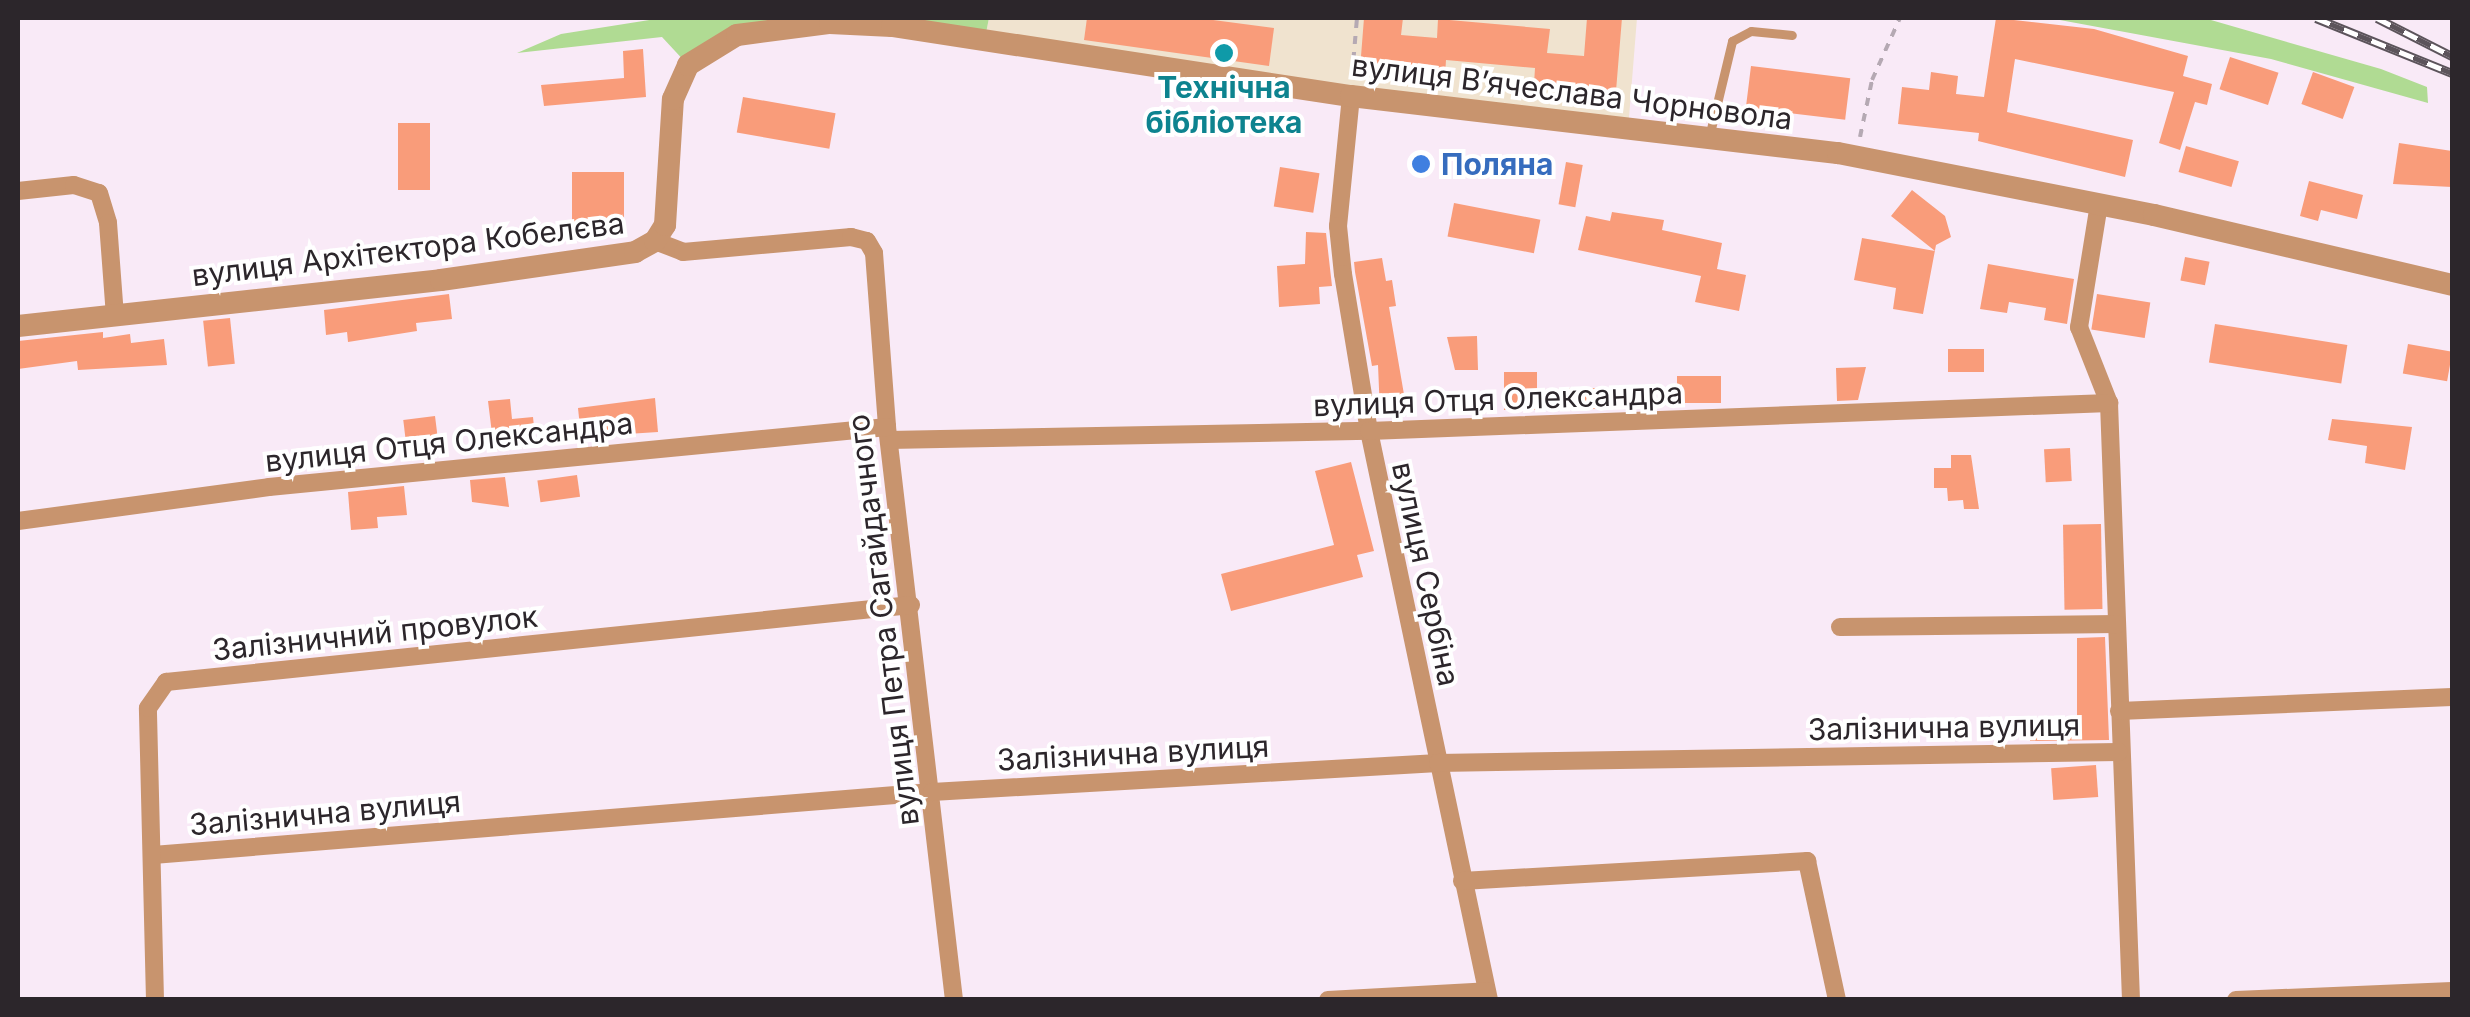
<!DOCTYPE html>
<meta charset="utf-8">
<style>
body{margin:0}
#map{position:relative;width:2470px;height:1017px;overflow:hidden;background:#f9eaf7;font-family:Inter,sans-serif}
div>[style]{position:absolute}
.commercial>*{inset:0;background:#f0e3cf}
.green>*{inset:0;background:#b0db93}
.building>*{inset:0;background:#f99c7a;transform-origin:0 0}
.path>*{height:4px;margin-top:-2px;transform-origin:0;background:repeating-linear-gradient(90deg,#b5a9b3 0 8px,transparent 0 16px)}
.service>*{height:9px;margin:-4.5px;padding:0 4.5px;transform-origin:4.5px;border-radius:4.5px;background:#c8946e}
.minor>*{height:18px;margin:-9px;padding:0 9px;transform-origin:9px;border-radius:9px;background:#c8946e}
.tertiary>*{height:22px;margin:-11px;padding:0 11px;transform-origin:11px;border-radius:11px;background:#c8946e}
.rail>*{height:9px;margin-top:-4.5px;transform-origin:0;background:repeating-linear-gradient(90deg,#fff 0 15px,#5c545b 0 30px);box-sizing:border-box;border-block:2px solid #5c545b}
.dots>*{width:28px;height:28px;translate:-50% -50%;box-sizing:border-box;border:5px solid #fff;border-radius:50%}
span{translate:-50% -50%;white-space:nowrap;text-align:center;line-height:1.15;-webkit-text-stroke:8px #fff;paint-order:stroke}
.culture-label{font-size:30px;color:#0d838f;font-weight:700}
.street-label{font-size:30px;color:#2c262b}
.shop-label{font-size:30px;color:#366cbe;font-weight:700}
.left{translate:0 -50%;text-align:left}
.frame{position:absolute;inset:0;border:20px solid #2c262b;pointer-events:none}
</style>
<div id="map">
<div class="commercial">
<div style="clip-path:polygon(989px 18px,1637px 18px,1628px 130px,984px 43px)"></div>
</div>
<div class="green">
<div style="clip-path:polygon(662px 18px,989px 18px,984px 43px,792px 25px,688px 65px,662px 37px,517px 53px,561px 34px)"></div>
<div style="clip-path:polygon(2049px 18px,2204px 18px,2381px 69px,2427px 87px,2428px 103px,2271px 59px)"></div>
</div>
<div class="building">
<div style="clip-path:polygon(1087px 18px,1198px 18px,1274px 28px,1269px 66px,1084px 40px)"></div>
<div style="clip-path:polygon(1364px 18px,1403px 18px,1401px 35px,1437px 38px,1438px 19px,1550px 29px,1547px 53px,1584px 56px,1587px 18px,1622px 18px,1616px 91px,1534px 84px,1535px 68px,1446px 60px,1445px 76px,1360px 69px)"></div>
<div style="clip-path:polygon(1996px 18px,2094px 29px,2188px 56px,2183px 76px,2212px 84px,2207px 105px,2195px 102px,2180px 150px,2159px 143px,2174px 92px,2015px 59px,2007px 112px,2133px 140px,2125px 177px,1978px 141px,1979px 133px,1898px 124px,1902px 87px,1929px 90px,1931px 72px,1958px 76px,1956px 94px,1984px 97px)"></div>
<div style="clip-path:polygon(643px 49px,646px 97px,544px 106px,541px 85px,624px 78px,623px 51px)"></div>
<div style="left:2230px;top:57px;width:51px;height:34px;rotate:18deg"></div>
<div style="left:1751px;top:66px;width:100px;height:42px;rotate:7deg"></div>
<div style="left:2313px;top:72px;width:44px;height:34px;rotate:20deg"></div>
<div style="left:743px;top:97px;width:94px;height:36px;rotate:10deg"></div>
<div style="left:398px;top:123px;width:32px;height:67px"></div>
<div style="clip-path:polygon(2399px 143px,2452px 151px,2452px 187px,2393px 184px)"></div>
<div style="left:2186px;top:146px;width:55px;height:27px;rotate:16deg"></div>
<div style="left:1566px;top:162px;width:17px;height:43px;rotate:10deg"></div>
<div style="left:1280px;top:167px;width:40px;height:40px;rotate:9deg"></div>
<div style="left:572px;top:172px;width:52px;height:58px"></div>
<div style="clip-path:polygon(2309px 181px,2363px 195px,2357px 219px,2321px 210px,2318px 221px,2300px 216px)"></div>
<div style="clip-path:polygon(1912px 190px,1945px 216px,1951px 237px,1936px 245px,1923px 314px,1893px 309px,1896px 288px,1854px 280px,1862px 238px,1935px 251px,1891px 216px)"></div>
<div style="left:1454px;top:203px;width:88px;height:34px;rotate:11deg"></div>
<div style="clip-path:polygon(1612px 212px,1664px 220px,1662px 230px,1722px 243px,1717px 269px,1746px 275px,1739px 311px,1695px 302px,1701px 276px,1578px 250px,1586px 216px,1610px 221px)"></div>
<div style="clip-path:polygon(1306px 232px,1326px 233px,1332px 286px,1319px 287px,1320px 304px,1279px 307px,1277px 266px,1305px 264px)"></div>
<div style="left:2185px;top:257px;width:25px;height:24px;rotate:11deg"></div>
<div style="clip-path:polygon(1382px 258px,1386px 281px,1392px 280px,1396px 306px,1389px 307px,1407px 412px,1380px 413px,1378px 365px,1372px 366px,1355px 272px,1354px 262px)"></div>
<div style="clip-path:polygon(1988px 264px,2074px 279px,2067px 324px,2044px 320px,2046px 308px,2009px 302px,2007px 313px,1980px 309px)"></div>
<div style="clip-path:polygon(449px 294px,452px 319px,416px 323px,417px 331px,348px 342px,347px 332px,326px 335px,324px 310px)"></div>
<div style="left:2097px;top:294px;width:54px;height:36px;rotate:9deg"></div>
<div style="left:230px;top:318px;width:46px;height:27px;rotate:84deg"></div>
<div style="left:2215px;top:324px;width:134px;height:39px;rotate:9deg"></div>
<div style="clip-path:polygon(103px 332px,103px 338px,130px 334px,131px 343px,164px 339px,167px 365px,78px 370px,77px 361px,18px 369px,18px 341px)"></div>
<div style="clip-path:polygon(1477px 336px,1478px 370px,1455px 370px,1447px 337px)"></div>
<div style="left:2408px;top:344px;width:45px;height:30px;rotate:10deg"></div>
<div style="left:1948px;top:349px;width:36px;height:23px"></div>
<div style="clip-path:polygon(1866px 367px,1858px 400px,1837px 401px,1836px 368px)"></div>
<div style="left:1504px;top:372px;width:33px;height:38px"></div>
<div style="left:1677px;top:376px;width:44px;height:27px"></div>
<div style="left:1569px;top:388px;width:34px;height:21px"></div>
<div style="clip-path:polygon(655px 398px,658px 432px,581px 437px,578px 408px)"></div>
<div style="clip-path:polygon(510px 399px,512px 419px,533px 417px,536px 446px,494px 450px,488px 401px)"></div>
<div style="left:435px;top:416px;width:23px;height:32px;rotate:83deg"></div>
<div style="clip-path:polygon(2332px 419px,2412px 427px,2405px 470px,2365px 463px,2367px 446px,2328px 440px)"></div>
<div style="left:2070px;top:448px;width:33px;height:26px;rotate:87deg"></div>
<div style="clip-path:polygon(1951px 455px,1971px 455px,1979px 509px,1964px 509px,1963px 500px,1948px 501px,1947px 488px,1934px 488px,1934px 468px,1951px 468px)"></div>
<div style="clip-path:polygon(1351px 462px,1374px 551px,1357px 555px,1363px 577px,1231px 611px,1221px 574px,1334px 545px,1315px 471px)"></div>
<div style="left:577px;top:475px;width:22px;height:40px;rotate:82deg"></div>
<div style="clip-path:polygon(505px 477px,509px 507px,472px 502px,470px 480px)"></div>
<div style="clip-path:polygon(404px 486px,407px 515px,377px 517px,378px 528px,351px 530px,348px 492px)"></div>
<div style="left:2101px;top:524px;width:85px;height:38px;rotate:89deg"></div>
<div style="clip-path:polygon(2105px 637px,2109px 740px,2030px 741px,2030px 721px,2077px 720px,2077px 638px)"></div>
<div style="left:2096px;top:765px;width:32px;height:45px;rotate:86deg"></div>
</div>
<div class="path">
<div style="left:1352px;top:76px;width:58px;rotate:-85.1deg"></div>
<div style="left:1860px;top:137px;width:58px;rotate:-78.1deg"></div>
<div style="left:1872px;top:80px;width:68px;rotate:-65.7deg"></div>
</div>
<div class="service">
<div style="left:1709px;top:137px;width:99px;rotate:-76.5deg"></div>
<div style="left:1732px;top:41px;width:21px;rotate:-28deg"></div>
<div style="left:1751px;top:31px;width:41px;rotate:5.6deg"></div>
</div>
<div class="minor">
<div style="left:1351px;top:96px;width:131px;rotate:95.7deg"></div>
<div style="left:1338px;top:226px;width:48px;rotate:84.1deg"></div>
<div style="left:1343px;top:274px;width:159px;rotate:80.6deg"></div>
<div style="left:1369px;top:431px;width:582px;rotate:78.09deg"></div>
<div style="left:18px;top:191px;width:56px;rotate:-6.1deg"></div>
<div style="left:74px;top:185px;width:26px;rotate:18deg"></div>
<div style="left:99px;top:193px;width:31px;rotate:73deg"></div>
<div style="left:108px;top:223px;width:93px;rotate:85.7deg"></div>
<div style="left:2099px;top:204px;width:125px;rotate:99.2deg"></div>
<div style="left:2079px;top:327px;width:82px;rotate:68.5deg"></div>
<div style="left:2109px;top:403px;width:597px;rotate:87.89deg"></div>
<div style="left:655px;top:241px;width:30px;rotate:21deg"></div>
<div style="left:683px;top:252px;width:169px;rotate:-5.1deg"></div>
<div style="left:851px;top:237px;width:16px;rotate:14deg"></div>
<div style="left:867px;top:241px;width:14px;rotate:60deg"></div>
<div style="left:874px;top:253px;width:174px;rotate:85.7deg"></div>
<div style="left:887px;top:427px;width:577px;rotate:83.33deg"></div>
<div style="left:889px;top:440px;width:480px;rotate:-1.1deg"></div>
<div style="left:1369px;top:431px;width:741px;rotate:-2.17deg"></div>
<div style="left:18px;top:521px;width:253px;rotate:-7.7deg"></div>
<div style="left:269px;top:487px;width:621px;rotate:-5.55deg"></div>
<div style="left:1840px;top:627px;width:277px;rotate:-0.6deg"></div>
<div style="left:2119px;top:711px;width:333px;rotate:-2.4deg"></div>
<div style="left:153px;top:855px;width:782px;rotate:-4.62deg"></div>
<div style="left:932px;top:792px;width:507px;rotate:-3.28deg"></div>
<div style="left:1438px;top:763px;width:681px;rotate:-0.93deg"></div>
<div style="left:1462px;top:881px;width:346px;rotate:-3.3deg"></div>
<div style="left:1807px;top:861px;width:142px;rotate:77.8deg"></div>
<div style="left:155px;top:1000px;width:292px;rotate:-91.4deg"></div>
<div style="left:148px;top:708px;width:32px;rotate:-55deg"></div>
<div style="left:166px;top:682px;width:749px;rotate:-5.9deg"></div>
<div style="left:1328px;top:1000px;width:159px;rotate:-3.2deg"></div>
<div style="left:2236px;top:1000px;width:216px;rotate:-2.4deg"></div>
</div>
<div class="tertiary">
<div style="left:18px;top:326px;width:425px;rotate:-6.2deg"></div>
<div style="left:441px;top:280px;width:196px;rotate:-8.2deg"></div>
<div style="left:635px;top:252px;width:23px;rotate:-29deg"></div>
<div style="left:655px;top:241px;width:19px;rotate:-58deg"></div>
<div style="left:665px;top:225px;width:126px;rotate:-86.4deg"></div>
<div style="left:673px;top:99px;width:37px;rotate:-66deg"></div>
<div style="left:688px;top:65px;width:57px;rotate:-31.5deg"></div>
<div style="left:737px;top:35px;width:94px;rotate:-7.4deg"></div>
<div style="left:830px;top:23px;width:62px;rotate:2.8deg"></div>
<div style="left:892px;top:26px;width:464px;rotate:8.7deg"></div>
<div style="left:1351px;top:96px;width:490px;rotate:6.7deg"></div>
<div style="left:1838px;top:153px;width:322px;rotate:11.1deg"></div>
<div style="left:2154px;top:215px;width:306px;rotate:13.2deg"></div>
</div>
<div class="rail">
<div style="left:2316px;top:18px;width:147px;rotate:22deg"></div>
<div style="left:2377px;top:18px;width:84px;rotate:26.9deg"></div>
</div>
<div class="dots">
<div style="left:1224px;top:53px;background:#0f9aa8"></div>
<div style="left:1421px;top:164px;background:#3f7fe0"></div>
</div>
<div class="culture-label">
<span style="left:1224px;top:104px">Технічна<br>бібліотека</span>
</div>
<div class="street-label">
<span style="left:1572px;top:92px;rotate:7deg">вулиця Вʼячеслава Чорновола</span>
<span style="left:408px;top:249px;rotate:-7deg">вулиця Архітектора Кобелєва</span>
<span style="left:1498px;top:399px;rotate:-2deg">вулиця Отця Олександра</span>
<span style="left:449px;top:442px;rotate:-6deg">вулиця Отця Олександра</span>
<span style="left:1426px;top:574px;rotate:78deg">вулиця Сербіна</span>
<span style="left:883px;top:620px;rotate:-97deg">вулиця Петра Сагайдачного</span>
<span style="left:375px;top:633px;rotate:-6deg">Залізничний провулок</span>
<span style="left:1944px;top:727px;rotate:-1deg">Залізнична вулиця</span>
<span style="left:1133px;top:753px;rotate:-3deg">Залізнична вулиця</span>
<span style="left:325px;top:813px;rotate:-5deg">Залізнична вулиця</span>
</div>
<div class="shop-label">
<span class="left" style="left:1441px;top:164px">Поляна</span>
</div>
<div class="frame"></div>
</div>
